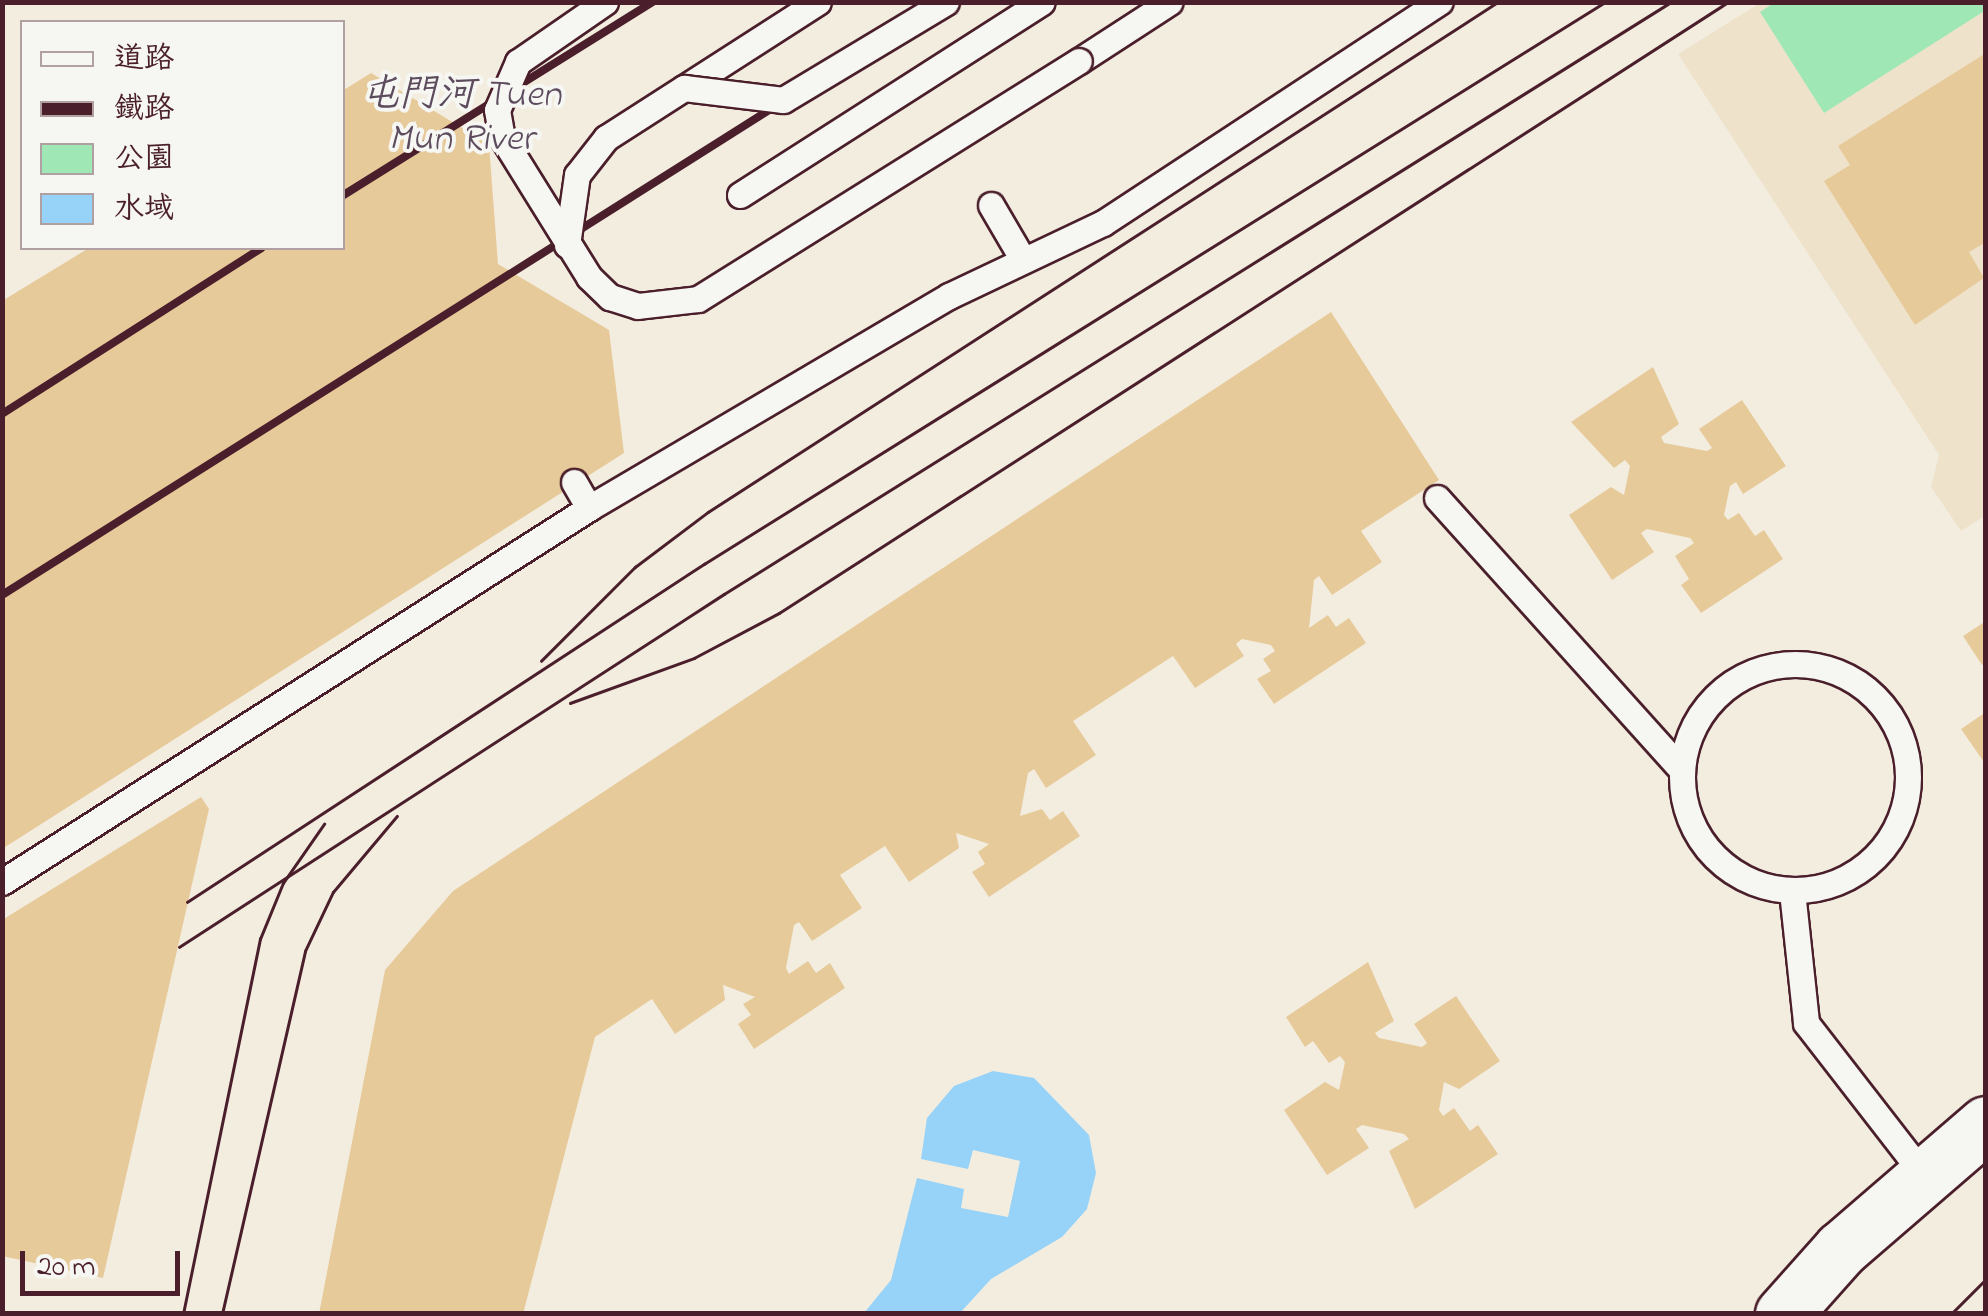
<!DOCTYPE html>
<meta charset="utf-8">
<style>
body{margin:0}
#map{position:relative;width:1988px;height:1316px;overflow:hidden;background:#f3ede0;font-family:"Indie Flower","LXGW WenKai TC",sans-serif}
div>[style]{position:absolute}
.built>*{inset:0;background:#efe2cb}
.green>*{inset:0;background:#9fe8b6}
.water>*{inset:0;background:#97d3f8}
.pier>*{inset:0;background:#f3ede0}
.building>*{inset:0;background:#e7ca9a}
.roads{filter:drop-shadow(2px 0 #4a1f2b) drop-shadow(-2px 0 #4a1f2b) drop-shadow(0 2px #4a1f2b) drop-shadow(0 -2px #4a1f2b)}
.service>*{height:25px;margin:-12.5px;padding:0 12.5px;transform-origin:12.5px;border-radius:12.5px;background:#f6f6f2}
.service>.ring{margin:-12.5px;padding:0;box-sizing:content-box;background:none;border:25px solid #f6f6f2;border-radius:50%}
.tertiary>*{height:55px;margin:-27.5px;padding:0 27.5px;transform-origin:27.5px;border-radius:27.5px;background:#f6f6f2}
.tram>*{height:2.5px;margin:-1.25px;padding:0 1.25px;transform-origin:1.25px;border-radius:1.25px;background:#4a1f2b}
.rail>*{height:8px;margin:-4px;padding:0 4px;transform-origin:4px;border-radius:4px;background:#4a1f2b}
.bridges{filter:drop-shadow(2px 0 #4a1f2b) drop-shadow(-2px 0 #4a1f2b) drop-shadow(0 2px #4a1f2b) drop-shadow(0 -2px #4a1f2b)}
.service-bridge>*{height:25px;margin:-12.5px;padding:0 12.5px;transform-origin:12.5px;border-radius:12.5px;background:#f6f6f2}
span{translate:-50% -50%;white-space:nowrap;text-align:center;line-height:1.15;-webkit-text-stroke:8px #f6f6f2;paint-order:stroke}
.water-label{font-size:38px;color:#5d4c5e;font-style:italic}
.frame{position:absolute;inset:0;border:5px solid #4a1f2b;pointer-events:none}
.legend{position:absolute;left:20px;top:20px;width:325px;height:230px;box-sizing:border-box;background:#f6f6f2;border:2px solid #b1a0a2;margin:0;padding:12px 18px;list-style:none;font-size:30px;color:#4a1f2b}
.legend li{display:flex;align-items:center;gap:20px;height:50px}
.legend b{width:50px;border:2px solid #b1a0a2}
.scale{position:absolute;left:20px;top:1251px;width:160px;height:45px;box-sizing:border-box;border:5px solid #4a1f2b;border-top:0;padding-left:12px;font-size:30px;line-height:35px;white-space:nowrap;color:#4a1f2b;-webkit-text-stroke:8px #f6f6f2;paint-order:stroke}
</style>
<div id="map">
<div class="built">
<div style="clip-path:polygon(1760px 3px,1985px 3px,1985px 516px,1961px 531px,1931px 487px,1939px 455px,1678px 54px)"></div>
</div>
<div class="green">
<div style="clip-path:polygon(1775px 2px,1985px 2px,1986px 10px,1824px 113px,1760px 12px)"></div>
</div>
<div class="water">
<div style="clip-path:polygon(993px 1071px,1034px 1078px,1089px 1135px,1096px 1173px,1087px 1209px,1062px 1237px,991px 1279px,960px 1313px,864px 1313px,891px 1280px,917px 1178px,964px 1189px,961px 1208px,1008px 1217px,1020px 1161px,973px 1150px,968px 1169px,921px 1159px,927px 1118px,954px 1086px)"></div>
</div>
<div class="pier">
<div style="clip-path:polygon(893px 2px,496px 241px,489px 144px,371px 73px,478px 3px)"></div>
</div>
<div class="building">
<div style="clip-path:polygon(1986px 53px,1986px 242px,1969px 252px,1984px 278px,1915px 325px,1824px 181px,1850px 165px,1838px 146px)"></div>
<div style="clip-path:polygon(371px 73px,489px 144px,498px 264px,609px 330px,624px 453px,2px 849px,2px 301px,89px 248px,342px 248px,342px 91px)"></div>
<div style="clip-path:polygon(1331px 312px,1439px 480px,1361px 531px,1382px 562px,1332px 595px,1319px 576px,1314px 580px,1309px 628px,1328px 615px,1336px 627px,1349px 618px,1366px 643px,1274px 704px,1257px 679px,1271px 671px,1263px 659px,1275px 651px,1271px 645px,1242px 639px,1236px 644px,1244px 656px,1195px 688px,1173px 656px,1073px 721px,1096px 755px,1046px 788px,1034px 769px,1028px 773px,1020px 816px,1042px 809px,1050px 820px,1063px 811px,1080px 836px,989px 897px,972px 872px,985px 864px,978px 852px,989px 844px,956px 833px,959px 848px,909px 882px,885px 846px,840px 875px,862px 908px,812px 941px,799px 922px,794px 925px,786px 968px,789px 974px,808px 961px,816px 973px,830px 963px,845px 988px,754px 1049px,738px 1024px,751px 1015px,743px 1004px,755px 997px,723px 985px,725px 1000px,675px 1034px,652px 999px,595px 1037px,523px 1314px,319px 1314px,385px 970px,453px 891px)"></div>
<div style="clip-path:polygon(1653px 367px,1679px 424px,1661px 437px,1664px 443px,1707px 451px,1712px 448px,1699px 429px,1742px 400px,1786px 466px,1743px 494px,1736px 482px,1730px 486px,1724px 515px,1728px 520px,1739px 513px,1755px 536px,1764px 530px,1783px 559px,1701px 613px,1681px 585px,1689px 579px,1675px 556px,1694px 543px,1690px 538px,1647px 529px,1641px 533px,1654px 552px,1612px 580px,1569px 515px,1611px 487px,1624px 495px,1630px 466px,1625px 460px,1614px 468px,1571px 422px)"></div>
<div style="clip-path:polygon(1986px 621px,1986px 663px,1982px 665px,1963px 636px)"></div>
<div style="clip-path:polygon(1986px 712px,1986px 765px,1961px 729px)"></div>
<div style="clip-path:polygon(201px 797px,209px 809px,103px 1278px,2px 1256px,2px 920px)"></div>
<div style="clip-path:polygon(1368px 962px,1394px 1021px,1375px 1033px,1379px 1038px,1422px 1047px,1427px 1043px,1414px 1024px,1456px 996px,1500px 1061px,1459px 1089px,1444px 1082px,1439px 1110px,1443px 1116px,1454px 1108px,1470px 1131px,1478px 1125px,1498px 1154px,1415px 1209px,1389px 1151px,1409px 1139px,1404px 1134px,1362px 1125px,1356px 1129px,1369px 1148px,1327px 1175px,1284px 1110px,1325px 1082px,1339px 1090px,1345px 1062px,1340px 1056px,1329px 1063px,1313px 1041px,1305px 1047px,1286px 1017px)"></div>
</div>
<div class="roads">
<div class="service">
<div style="left:1079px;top:61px;width:108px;rotate:-33deg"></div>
<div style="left:684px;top:88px;width:159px;rotate:-32.7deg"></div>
<div style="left:740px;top:195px;width:358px;rotate:-32.6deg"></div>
<div style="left:991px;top:205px;width:61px;rotate:59.7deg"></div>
<div style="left:574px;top:482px;width:30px;rotate:60deg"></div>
<div style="left:1437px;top:498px;width:363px;rotate:48deg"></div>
<div class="ring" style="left:1682px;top:664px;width:201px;height:201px"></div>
<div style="left:2px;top:882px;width:696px;rotate:-32.5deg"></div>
<div style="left:589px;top:508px;width:418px;rotate:-30.5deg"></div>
<div style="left:949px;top:296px;width:170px;rotate:-25.4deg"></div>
<div style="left:1103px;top:223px;width:403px;rotate:-33.3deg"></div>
<div style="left:1792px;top:891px;width:133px;rotate:83.9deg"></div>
<div style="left:1806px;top:1023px;width:192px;rotate:52.2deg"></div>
</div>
<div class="tertiary">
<div style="left:1783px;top:1314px;width:87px;rotate:-48.3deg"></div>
<div style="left:1841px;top:1249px;width:191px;rotate:-40.8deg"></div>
</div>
</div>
<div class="tram">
<div style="left:541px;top:661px;width:133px;rotate:-45deg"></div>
<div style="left:635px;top:567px;width:91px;rotate:-37deg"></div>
<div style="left:708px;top:512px;width:940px;rotate:-32.85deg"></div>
<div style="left:570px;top:703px;width:132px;rotate:-19.9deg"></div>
<div style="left:694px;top:658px;width:96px;rotate:-27.9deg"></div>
<div style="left:779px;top:613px;width:1129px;rotate:-32.77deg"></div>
<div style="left:187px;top:902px;width:618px;rotate:-33.18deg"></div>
<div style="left:704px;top:564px;width:1062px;rotate:-31.95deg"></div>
<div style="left:179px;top:947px;width:649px;rotate:-32.93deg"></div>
<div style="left:724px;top:594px;width:1117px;rotate:-32.01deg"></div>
<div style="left:183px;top:1314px;width:383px;rotate:-78.4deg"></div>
<div style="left:260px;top:939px;width:61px;rotate:-67.7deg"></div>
<div style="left:283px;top:883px;width:72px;rotate:-55.2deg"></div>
<div style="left:222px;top:1314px;width:372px;rotate:-77.1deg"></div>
<div style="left:305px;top:951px;width:65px;rotate:-64.6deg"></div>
<div style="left:333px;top:892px;width:99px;rotate:-49.9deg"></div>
<div style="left:1951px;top:1314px;width:49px;rotate:-45deg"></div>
</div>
<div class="rail">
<div style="left:342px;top:196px;width:367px;rotate:-32deg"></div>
<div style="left:2px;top:414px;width:308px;rotate:-32.6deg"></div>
<div style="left:2px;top:595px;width:1110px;rotate:-32.3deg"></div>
</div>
<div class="bridges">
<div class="service-bridge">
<div style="left:605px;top:2px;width:106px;rotate:145.4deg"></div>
<div style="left:518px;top:62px;width:52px;rotate:113.6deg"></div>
<div style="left:497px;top:110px;width:27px;rotate:80deg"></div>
<div style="left:502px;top:137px;width:165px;rotate:58.1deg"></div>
<div style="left:589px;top:277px;width:29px;rotate:44deg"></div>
<div style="left:610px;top:297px;width:29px;rotate:18deg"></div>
<div style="left:638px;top:306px;width:60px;rotate:-6.7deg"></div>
<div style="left:698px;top:299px;width:449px;rotate:-32deg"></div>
<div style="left:567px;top:245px;width:71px;rotate:-81.9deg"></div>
<div style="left:577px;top:175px;width:47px;rotate:-51.9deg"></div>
<div style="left:606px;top:138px;width:93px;rotate:-32.7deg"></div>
<div style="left:684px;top:88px;width:100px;rotate:6.9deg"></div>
<div style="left:783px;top:100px;width:190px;rotate:-31deg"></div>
</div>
</div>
<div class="water-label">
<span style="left:461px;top:119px">屯門河 Tuen<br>Mun River</span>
</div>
<div class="frame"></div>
<ul class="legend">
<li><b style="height:12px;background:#f6f6f2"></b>道路</li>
<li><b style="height:12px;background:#4a1f2b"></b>鐵路</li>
<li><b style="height:28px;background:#9fe8b6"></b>公園</li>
<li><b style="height:28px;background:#97d3f8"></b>水域</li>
</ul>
<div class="scale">20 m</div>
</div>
